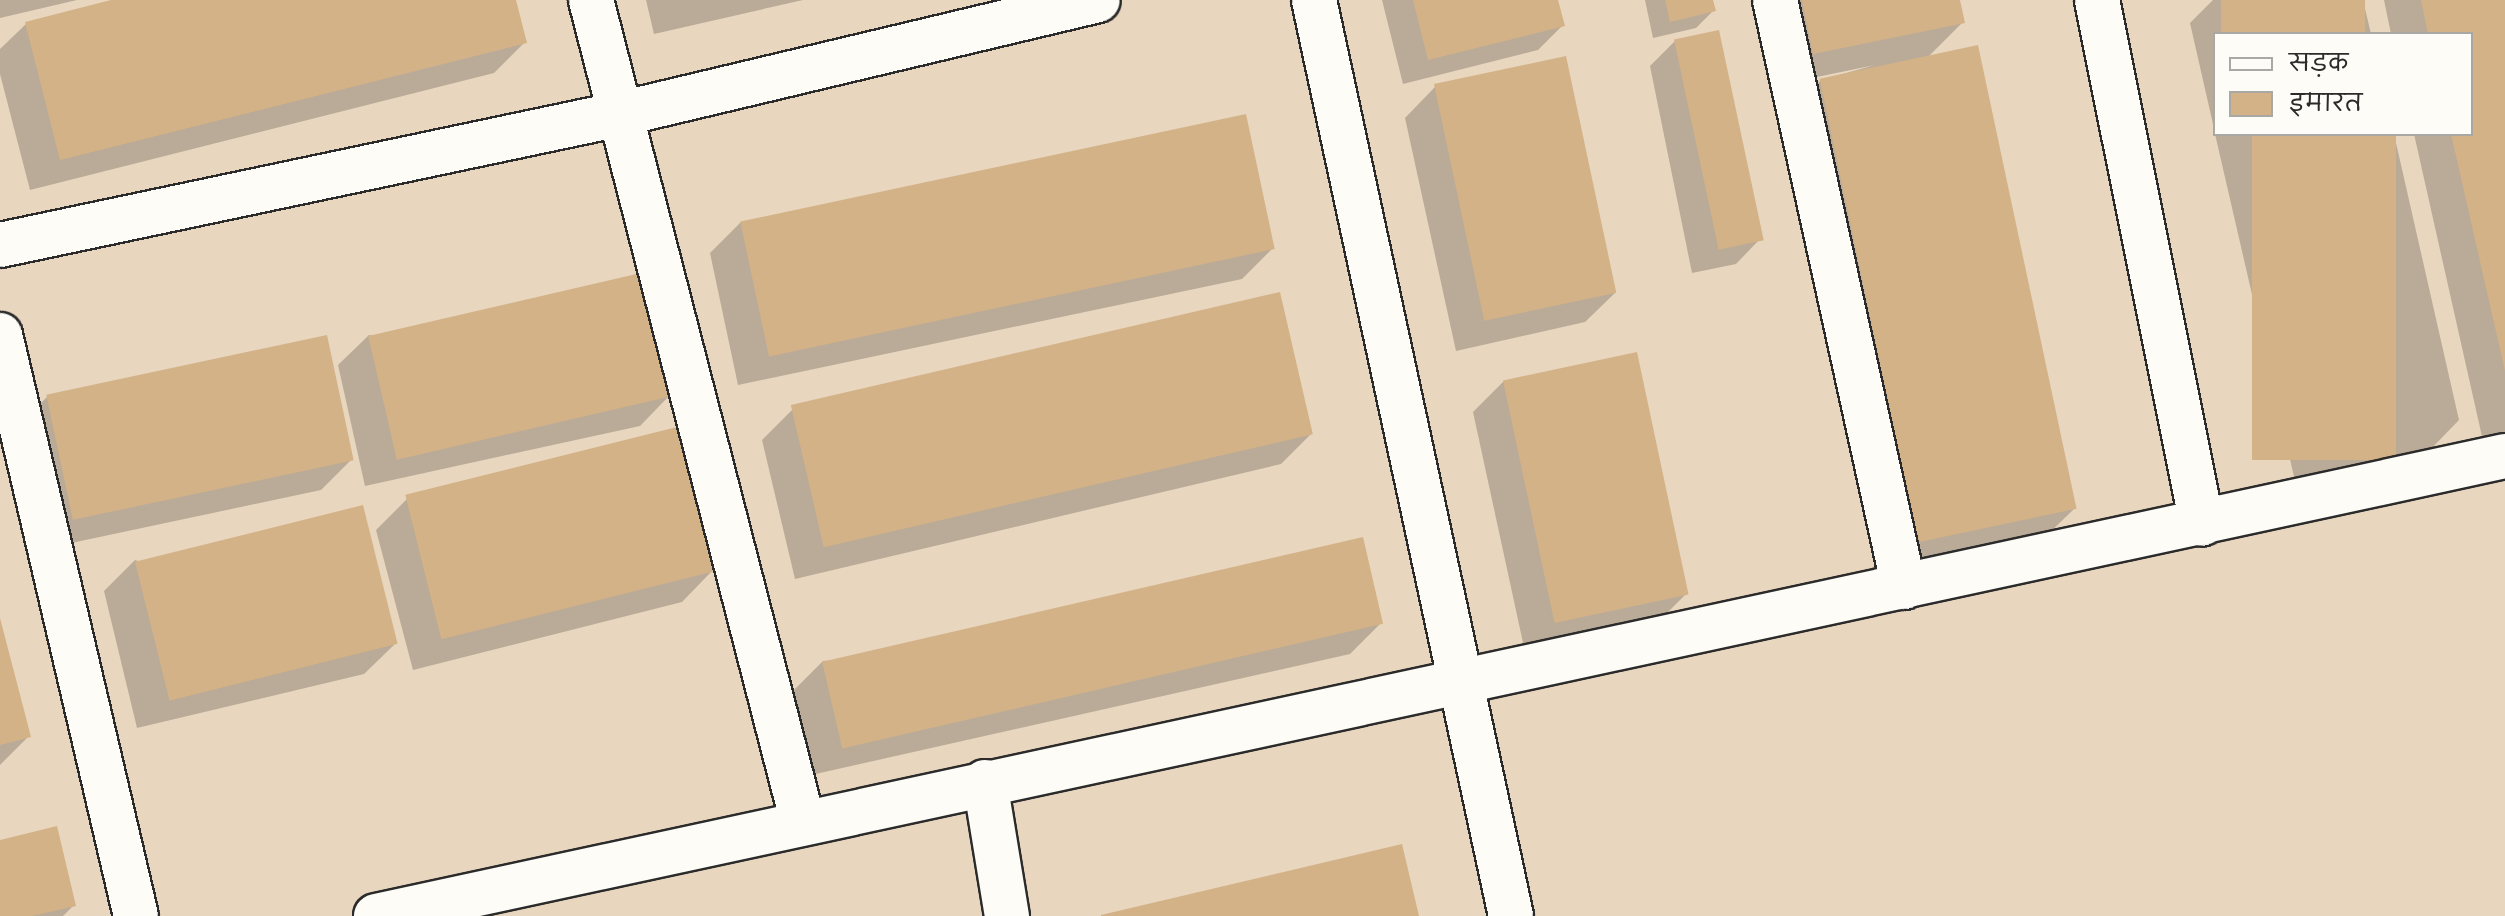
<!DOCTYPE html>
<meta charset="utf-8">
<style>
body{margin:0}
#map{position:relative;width:2505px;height:916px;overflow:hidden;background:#f1e6d5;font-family:"Architects Daughter","Playpen Sans Deva",sans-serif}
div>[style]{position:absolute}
.built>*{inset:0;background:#e8d6be}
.shadow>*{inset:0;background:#0003}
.building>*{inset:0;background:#d4b287;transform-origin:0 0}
.roads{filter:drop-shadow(2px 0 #2b2b2b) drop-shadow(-2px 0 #2b2b2b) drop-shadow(0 2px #2b2b2b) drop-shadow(0 -2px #2b2b2b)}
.minor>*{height:44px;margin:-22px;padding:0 22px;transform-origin:22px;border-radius:22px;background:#fdfcf7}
span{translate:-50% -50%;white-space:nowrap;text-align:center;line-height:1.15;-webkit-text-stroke:7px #fdfcf7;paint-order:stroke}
.legend{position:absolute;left:2213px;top:32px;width:260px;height:104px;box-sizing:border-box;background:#fdfcf7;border:2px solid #a9a8a5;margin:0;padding:10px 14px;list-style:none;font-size:24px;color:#2b2b2b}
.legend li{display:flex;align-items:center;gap:16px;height:40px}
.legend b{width:40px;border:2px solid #a9a8a5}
</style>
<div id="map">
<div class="built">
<div style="clip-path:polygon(evenodd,0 0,2505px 0,2505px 916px,0 916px,0 0,2215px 34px,2471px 34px,2471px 134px,2215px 134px,2215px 34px)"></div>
</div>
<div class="shadow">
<div style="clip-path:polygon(0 0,77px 0,0 18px)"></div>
<div style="clip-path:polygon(120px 0,513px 0,524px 43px,494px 73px,30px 190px,0 74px,0 49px,26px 24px)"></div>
<div style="clip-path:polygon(646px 0,803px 0,654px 34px)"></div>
<div style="clip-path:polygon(1382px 0,1556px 0,1563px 25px,1538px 50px,1403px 84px)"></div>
<div style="clip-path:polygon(1645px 0,1711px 0,1714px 10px,1696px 28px,1653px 38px)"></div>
<div style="clip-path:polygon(1765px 0,1958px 0,1962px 23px,1927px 58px,2074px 509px,2043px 539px,1889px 571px,1790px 111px,1821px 80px,1875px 65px,1783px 84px)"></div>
<div style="clip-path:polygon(2213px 0,2363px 0,2371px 34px,2215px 34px,2215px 133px,2190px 23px)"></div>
<div style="clip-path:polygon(2384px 0,2505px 0,2505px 437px,2483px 441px,2414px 134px,2471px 134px,2471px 34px,2391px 34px)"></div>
<div style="clip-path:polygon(1675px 41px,1760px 239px,1736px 264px,1692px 273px,1650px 66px)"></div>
<div style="clip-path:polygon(1435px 87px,1616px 292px,1585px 322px,1456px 351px,1405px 118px)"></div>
<div style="clip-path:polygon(2215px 134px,2394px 134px,2459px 420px,2429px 451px,2295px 481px)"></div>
<div style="clip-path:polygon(741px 222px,1273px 248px,1242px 279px,738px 385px,710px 253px)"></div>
<div style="clip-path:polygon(369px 335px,670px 395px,640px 426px,365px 486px,338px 365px)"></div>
<div style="clip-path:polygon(1504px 381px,1687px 593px,1656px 624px,1525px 652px,1473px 412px)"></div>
<div style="clip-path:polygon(47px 397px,352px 459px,321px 490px,43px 549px,16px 428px)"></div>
<div style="clip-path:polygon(793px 409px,1312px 433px,1281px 464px,795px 579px,762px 440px)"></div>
<div style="clip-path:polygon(407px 499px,712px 571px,682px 602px,413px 670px,376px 530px)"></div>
<div style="clip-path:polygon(135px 560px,395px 644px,364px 674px,137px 728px,104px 591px)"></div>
<div style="clip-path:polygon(0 622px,28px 737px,0 765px)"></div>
<div style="clip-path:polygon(1381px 623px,1350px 654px,811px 775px,792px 692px,823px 661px)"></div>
<div style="clip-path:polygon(0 842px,74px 905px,63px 916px,0 916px)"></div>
</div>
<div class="building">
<div style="clip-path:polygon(111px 0,516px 0,527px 43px,60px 160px,25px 22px)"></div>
<div style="clip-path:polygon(1413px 0,1558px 0,1565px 26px,1428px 60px)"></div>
<div style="clip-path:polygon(1665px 0,1713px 0,1716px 11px,1670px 22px)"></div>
<div style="clip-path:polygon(1802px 0,1960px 0,1965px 23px,1813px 54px)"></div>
<div style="left:2221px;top:0;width:144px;height:35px"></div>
<div style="clip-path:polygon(2421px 0,2505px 0,2505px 371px,2451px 134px,2471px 134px,2471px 34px,2428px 34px)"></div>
<div style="left:1719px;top:30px;width:215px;height:46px;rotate:78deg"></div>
<div style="left:1978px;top:45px;width:474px;height:162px;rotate:78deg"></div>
<div style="left:1566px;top:56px;width:242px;height:135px;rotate:78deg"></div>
<div style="left:1246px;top:114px;width:138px;height:517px;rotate:78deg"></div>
<div style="left:2252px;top:134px;width:144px;height:326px"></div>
<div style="left:645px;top:272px;width:127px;height:284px;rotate:77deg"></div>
<div style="left:1280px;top:292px;width:146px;height:502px;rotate:77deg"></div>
<div style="left:327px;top:335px;width:128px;height:287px;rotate:78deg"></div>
<div style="left:1637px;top:352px;width:248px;height:137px;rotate:78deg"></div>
<div style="left:677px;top:427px;width:149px;height:280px;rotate:76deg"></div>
<div style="left:363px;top:505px;width:143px;height:235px;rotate:76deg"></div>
<div style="left:1363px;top:537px;width:89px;height:555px;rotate:77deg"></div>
<div style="clip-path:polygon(0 618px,31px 737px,0 745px)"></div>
<div style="clip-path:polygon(57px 826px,76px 906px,32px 916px,0 916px,0 840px)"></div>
<div style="clip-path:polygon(1402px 844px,1419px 916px,1101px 916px,1101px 915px)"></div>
</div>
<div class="roads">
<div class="minor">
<div style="left:591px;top:0;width:850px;rotate:75.55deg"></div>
<div style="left:1314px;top:0;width:937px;rotate:77.86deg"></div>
<div style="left:1775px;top:0;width:601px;rotate:77.61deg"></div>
<div style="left:2097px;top:0;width:534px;rotate:78.67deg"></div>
<div style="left:0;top:245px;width:634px;rotate:-11.93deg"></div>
<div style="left:620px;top:114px;width:491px;rotate:-13.4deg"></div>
<div style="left:0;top:335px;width:597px;rotate:76.83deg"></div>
<div style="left:985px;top:782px;width:136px;rotate:80.7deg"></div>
<div style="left:376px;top:916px;width:2178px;rotate:-12.19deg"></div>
</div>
</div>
<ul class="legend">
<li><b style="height:10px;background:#fdfcf7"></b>सड़क</li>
<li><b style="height:22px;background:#d4b287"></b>इमारत</li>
</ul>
</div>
